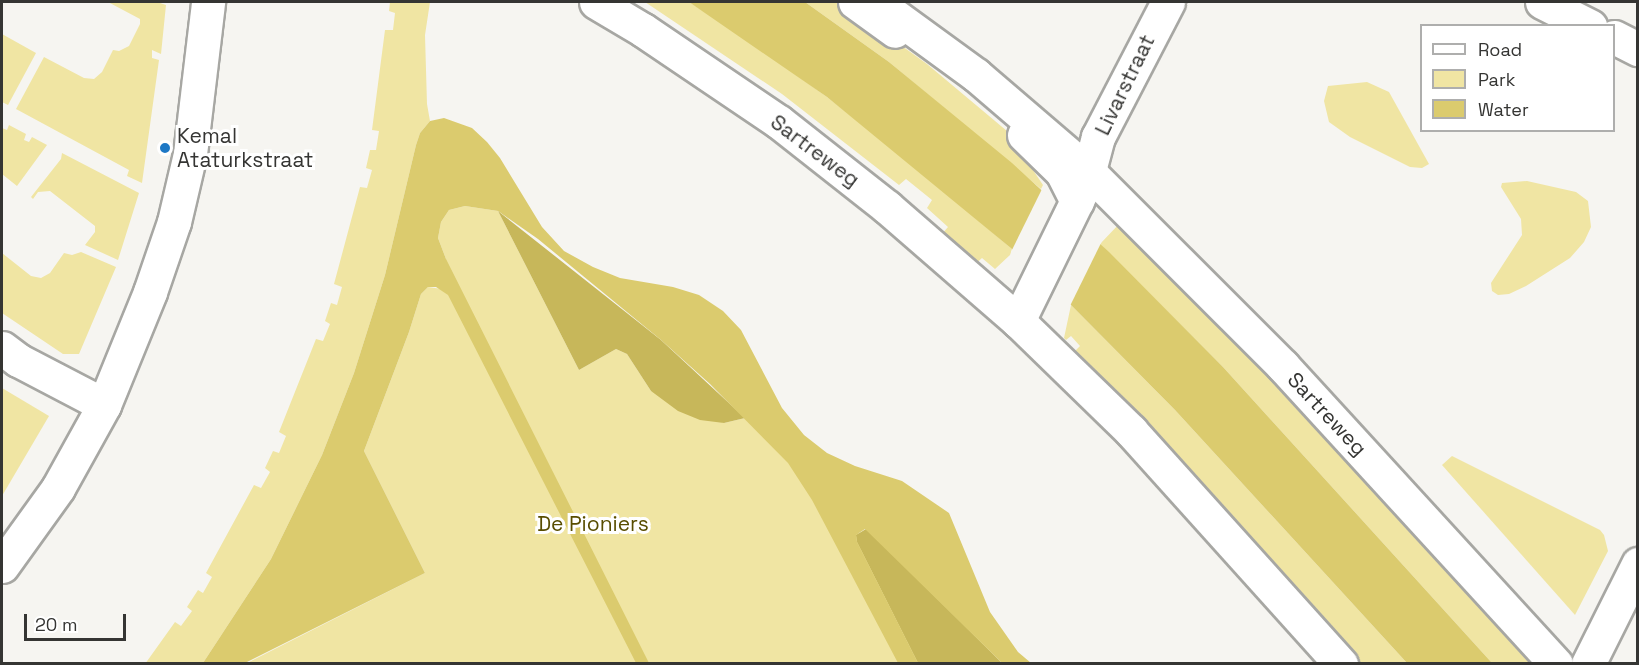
<!DOCTYPE html>
<style>
body{margin:0}
#map{position:relative;width:1639px;height:665px;overflow:hidden;background:#f6f5f1;font-family:"Space Grotesk",sans-serif}
div>[style]{position:absolute}
.green>*{inset:0;background:#f0e5a3}
.forest>*{inset:0;background:#c7b75a}
.water>*{inset:0;background:#dbcb6e}
.pier>*{inset:0;background:#f6f5f1}
.roads{filter:drop-shadow(2px 0 #a7a7a3) drop-shadow(-2px 0 #a7a7a3) drop-shadow(0 2px #a7a7a3) drop-shadow(0 -2px #a7a7a3)}
.minor>*{height:33px;margin:-16.5px;padding:0 16.5px;transform-origin:16.5px;border-radius:16.5px;background:#fff}
.tertiary>*{height:33px;margin:-16.5px;padding:0 16.5px;transform-origin:16.5px;border-radius:16.5px;background:#fff}
.dots>*{width:16px;height:16px;translate:-50% -50%;box-sizing:border-box;border:3px solid #fff;border-radius:50%}
span{translate:-50% -50%;white-space:nowrap;text-align:center;line-height:1.15;-webkit-text-stroke:6px #fff;paint-order:stroke}
.street-label{font-size:21px;color:#353533}
.poi-label{font-size:21px;color:#353533}
.left{translate:0 -50%;text-align:left}
.park-label{font-size:21px;color:#584d00}
.frame{position:absolute;inset:0;border:3px solid #353533;pointer-events:none}
.legend{position:absolute;left:1420px;top:24px;width:195px;height:108px;box-sizing:border-box;background:#fff;border:2px solid #aeaead;margin:0;padding:8px 10px;list-style:none;font-size:18px;color:#353533}
.legend li{display:flex;align-items:center;gap:12px;height:30px}
.legend b{width:30px;border:2px solid #aeaead}
.scale{position:absolute;left:24px;top:614px;width:102px;height:27px;box-sizing:border-box;border:3px solid #353533;border-top:0;padding-left:8px;font-size:18px;line-height:21px;white-space:nowrap;color:#353533;-webkit-text-stroke:4px #fff;paint-order:stroke}
</style>
<div id="map">
<div class="green">
<div style="clip-path:polygon(108px 2px,157px 2px,166px 5px,161px 54px,152px 50px,152px 58px,159px 60px,142px 183px,127px 176px,129px 170px,16px 109px,44px 57px,84px 78px,94px 79px,102px 72px,113px 50px,119px 51px,129px 46px,140px 24px,140px 19px)"></div>
<div style="clip-path:polygon(390px 2px,430px 2px,425px 35px,427px 104px,430px 121px,420px 133px,416px 145px,385px 275px,354px 373px,322px 455px,271px 559px,203px 663px,145px 664px,175px 622px,181px 626px,192px 611px,187px 607px,198px 590px,203px 593px,212px 577px,206px 573px,254px 485px,261px 488px,270px 472px,265px 468px,273px 451px,279px 453px,286px 436px,279px 432px,316px 339px,323px 341px,330px 324px,325px 321px,331px 303px,337px 305px,342px 287px,334px 284px,360px 187px,367px 188px,372px 170px,366px 168px,370px 150px,376px 150px,379px 131px,372px 130px,385px 30px,393px 30px,395px 13px,389px 11px)"></div>
<div style="clip-path:polygon(645px 2px,689px 2px,736px 32px,827px 97px,897px 152px,1012px 249px,1010px 255px,995px 269px,982px 258px,972px 267px,941px 235px,948px 227px,927px 208px,932px 200px,906px 179px,899px 185px,782px 94px)"></div>
<div style="clip-path:polygon(805px 2px,841px 2px,927px 64px,1044px 162px,1033px 170px,1043px 185px,1041px 189px,889px 62px)"></div>
<div style="clip-path:polygon(2px 34px,36px 53px,8px 105px,2px 102px)"></div>
<div style="clip-path:polygon(1367px 82px,1389px 92px,1429px 164px,1422px 168px,1410px 167px,1350px 137px,1329px 122px,1324px 101px,1328px 86px)"></div>
<div style="clip-path:polygon(9px 125px,26px 134px,24px 140px,29px 142px,32px 137px,47px 145px,17px 186px,2px 174px,2px 128px,7px 130px)"></div>
<div style="clip-path:polygon(62px 153px,139px 193px,118px 260px,85px 245px,95px 232px,95px 226px,50px 191px,38px 192px,33px 199px,31px 197px,61px 159px)"></div>
<div style="clip-path:polygon(1527px 181px,1576px 192px,1588px 201px,1591px 227px,1584px 242px,1570px 258px,1526px 286px,1509px 294px,1498px 295px,1492px 291px,1491px 283px,1522px 235px,1521px 219px,1501px 187px,1502px 183px)"></div>
<div style="clip-path:polygon(465px 206px,498px 211px,579px 370px,616px 349px,627px 354px,651px 391px,724px 423px,745px 418px,986px 663px,245px 664px,425px 573px,364px 451px,409px 332px,421px 294px,428px 287px,442px 289px,446px 259px,438px 238px,441px 222px,449px 210px)"></div>
<div style="clip-path:polygon(1120px 223px,1189px 284px,1534px 663px,1492px 663px,1223px 367px,1100px 244px)"></div>
<div style="clip-path:polygon(81px 252px,116px 267px,79px 354px,63px 354px,2px 313px,2px 253px,31px 276px,41px 278px,50px 273px,64px 253px,72px 255px)"></div>
<div style="clip-path:polygon(1071px 305px,1175px 410px,1407px 663px,1354px 663px,1069px 357px,1080px 346px,1071px 336px,1066px 340px,1064px 338px)"></div>
<div style="clip-path:polygon(2px 388px,49px 416px,2px 496px)"></div>
<div style="clip-path:polygon(1452px 456px,1600px 530px,1604px 535px,1608px 551px,1575px 615px,1442px 465px)"></div>
</div>
<div class="forest">
<div style="clip-path:polygon(498px 211px,661px 340px,745px 418px,724px 423px,700px 420px,678px 411px,651px 391px,627px 354px,616px 349px,579px 370px)"></div>
<div style="clip-path:polygon(866px 529px,881px 543px,1002px 663px,918px 663px,857px 542px,856px 535px)"></div>
</div>
<div class="water">
<div style="clip-path:polygon(689px 2px,805px 2px,889px 62px,1012px 163px,1109px 252px,1223px 367px,1492px 663px,1407px 663px,1175px 410px,1071px 305px,1012px 249px,827px 97px)"></div>
<div style="clip-path:polygon(444px 118px,472px 128px,487px 142px,500px 158px,542px 227px,564px 251px,593px 267px,620px 278px,673px 287px,699px 295px,723px 311px,741px 330px,782px 408px,804px 435px,827px 453px,855px 466px,902px 481px,949px 513px,990px 612px,1018px 652px,1031px 663px,1002px 663px,865px 529px,856px 535px,857px 542px,918px 663px,898px 663px,812px 500px,788px 463px,710px 384px,661px 340px,538px 239px,498px 211px,465px 206px,449px 210px,441px 222px,438px 238px,446px 259px,649px 663px,636px 663px,448px 295px,436px 287px,428px 287px,421px 294px,409px 332px,364px 451px,425px 573px,245px 663px,203px 663px,271px 559px,322px 455px,354px 373px,385px 275px,416px 145px,420px 133px,430px 121px)"></div>
</div>
<div class="pier">
<div style="clip-path:polygon(1043px 187px,1102px 241px,1069px 308px,1011px 252px)"></div>
</div>
<div class="roads">
<div class="minor">
<div style="left:855px;top:2px;width:49px;rotate:35.9deg"></div>
<div style="left:1542px;top:2px;width:54px;rotate:26.6deg"></div>
<div style="left:1614px;top:37px;width:27px;rotate:27deg"></div>
<div style="left:1024px;top:135px;width:53px;rotate:44.2deg"></div>
<div style="left:1062px;top:172px;width:33px;rotate:63deg"></div>
<div style="left:1018px;top:321px;width:155px;rotate:-63.9deg"></div>
<div style="left:1086px;top:182px;width:47px;rotate:-75.1deg"></div>
<div style="left:1098px;top:137px;width:152px;rotate:-62.6deg"></div>
<div style="left:2px;top:348px;width:20px;rotate:37deg"></div>
<div style="left:18px;top:360px;width:97px;rotate:27.6deg"></div>
<div style="left:1588px;top:664px;width:112px;rotate:-63.4deg"></div>
</div>
<div class="tertiary">
<div style="left:596px;top:2px;width:55px;rotate:30.8deg"></div>
<div style="left:643px;top:30px;width:164px;rotate:34.1deg"></div>
<div style="left:779px;top:122px;width:137px;rotate:38.2deg"></div>
<div style="left:887px;top:207px;width:174px;rotate:41deg"></div>
<div style="left:1018px;top:321px;width:158px;rotate:44.2deg"></div>
<div style="left:1131px;top:431px;width:314px;rotate:48deg"></div>
<div style="left:876px;top:2px;width:124px;rotate:36.1deg"></div>
<div style="left:976px;top:75px;width:149px;rotate:40.6deg"></div>
<div style="left:1089px;top:172px;width:274px;rotate:45deg"></div>
<div style="left:1283px;top:366px;width:404px;rotate:47.5deg"></div>
<div style="left:2px;top:566px;width:96px;rotate:-54.3deg"></div>
<div style="left:58px;top:488px;width:95px;rotate:-61deg"></div>
<div style="left:104px;top:405px;width:122px;rotate:-67.8deg"></div>
<div style="left:150px;top:292px;width:74px;rotate:-71.1deg"></div>
<div style="left:174px;top:222px;width:70px;rotate:-76.8deg"></div>
<div style="left:190px;top:154px;width:153px;rotate:-83.2deg"></div>
</div>
</div>
<div class="dots">
<div style="left:165px;top:148px;background:#1d78c5"></div>
</div>
<div class="street-label">
<span style="left:1125px;top:85px;rotate:-64deg">Livarstraat</span>
<span style="left:815px;top:151px;rotate:37deg">Sartreweg</span>
<span style="left:1327px;top:414px;rotate:47deg">Sartreweg</span>
</div>
<div class="poi-label">
<span class="left" style="left:177px;top:148px">Kemal<br>Ataturkstraat</span>
</div>
<div class="park-label">
<span style="left:593px;top:524px">De Pioniers</span>
</div>
<div class="frame"></div>
<ul class="legend">
<li><b style="height:8px;background:#fff"></b>Road</li>
<li><b style="height:16px;background:#f0e5a3"></b>Park</li>
<li><b style="height:16px;background:#dbcb6e"></b>Water</li>
</ul>
<div class="scale">20 m</div>
</div>
